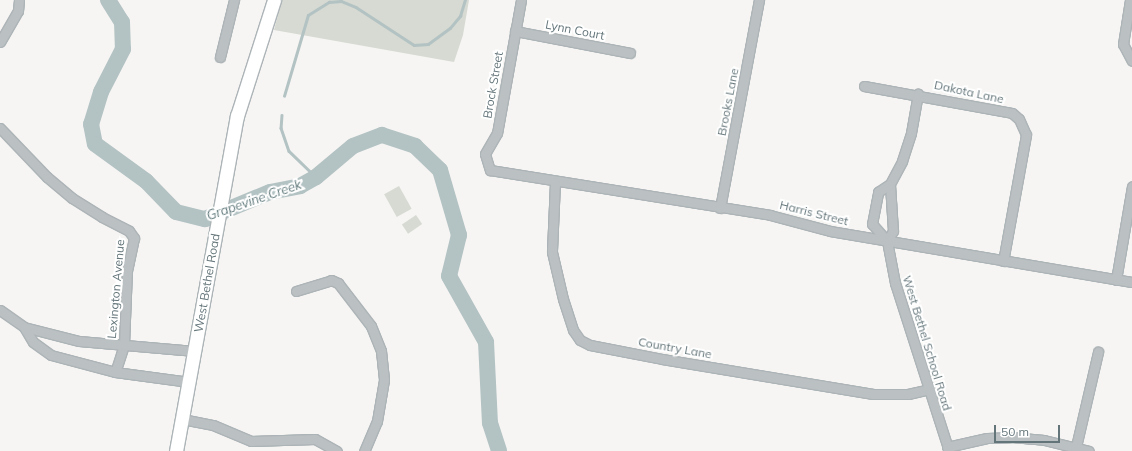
<!DOCTYPE html>
<style>
body{margin:0}
#map{position:relative;width:1132px;height:451px;overflow:hidden;background:#f6f5f3;font-family:Mulish,sans-serif}
div>[style]{position:absolute}
.green>*{inset:0;background:#d6dad2;transform-origin:0 0}
.stream>*{height:2.5px;margin:-1.25px;padding:0 1.25px;transform-origin:1.25px;border-radius:1.25px;background:#b3c2c3}
.river>*{height:16px;margin:-8px;padding:0 8px;transform-origin:8px;border-radius:8px;background:#b3c2c3}
.roads{filter:drop-shadow(1px 0 #adb4b7) drop-shadow(-1px 0 #adb4b7) drop-shadow(0 1px #adb4b7) drop-shadow(0 -1px #adb4b7)}
.minor>*{height:9px;margin:-4.5px;padding:0 4.5px;transform-origin:4.5px;border-radius:4.5px;background:#bbc0c2}
.secondary>*{height:13px;margin:-6.5px;padding:0 6.5px;transform-origin:6.5px;border-radius:6.5px;background:#fff}
span{translate:-50% -50%;white-space:nowrap;text-align:center;line-height:1.15;-webkit-text-stroke:4px #fff;paint-order:stroke}
.street-label{font-size:12px;color:#64757a}
.water-label{font-size:13px;color:#637b7d;font-style:italic}
.scale{position:absolute;left:994px;top:425px;width:66px;height:18px;box-sizing:border-box;border:2px solid #64757a;border-top:0;padding-left:5px;font-size:12px;line-height:14px;white-space:nowrap;color:#64757a;-webkit-text-stroke:3px #fff;paint-order:stroke}
</style>
<div id="map">
<div class="green">
<div style="clip-path:polygon(282px 0,469px 0,463px 35px,454px 62px,274px 30px)"></div>
<div style="left:399px;top:186px;width:26px;height:17px;rotate:61deg"></div>
<div style="left:416px;top:215px;width:11px;height:17px;rotate:56deg"></div>
</div>
<div class="stream">
<div style="left:284px;top:96px;width:84px;rotate:-73.5deg"></div>
<div style="left:308px;top:15px;width:25px;rotate:-32deg"></div>
<div style="left:329px;top:2px;width:12px;rotate:-5deg"></div>
<div style="left:341px;top:1px;width:16px;rotate:22deg"></div>
<div style="left:356px;top:7px;width:69px;rotate:33.2deg"></div>
<div style="left:414px;top:45px;width:14px;rotate:-4deg"></div>
<div style="left:428px;top:44px;width:27px;rotate:-36deg"></div>
<div style="left:450px;top:28px;width:16px;rotate:-50deg"></div>
<div style="left:460px;top:16px;width:17px;rotate:-73deg"></div>
<div style="left:282px;top:115px;width:13px;rotate:94deg"></div>
<div style="left:281px;top:128px;width:24px;rotate:71deg"></div>
<div style="left:289px;top:151px;width:37px;rotate:44deg"></div>
</div>
<div class="river">
<div style="left:108px;top:0;width:26px;rotate:58deg"></div>
<div style="left:122px;top:22px;width:27px;rotate:88deg"></div>
<div style="left:123px;top:49px;width:48px;rotate:117.1deg"></div>
<div style="left:101px;top:92px;width:34px;rotate:107deg"></div>
<div style="left:91px;top:124px;width:20px;rotate:79deg"></div>
<div style="left:95px;top:144px;width:63px;rotate:36deg"></div>
<div style="left:146px;top:181px;width:43px;rotate:45.9deg"></div>
<div style="left:176px;top:212px;width:30px;rotate:14deg"></div>
<div style="left:205px;top:219px;width:70px;rotate:-22.6deg"></div>
<div style="left:270px;top:192px;width:31px;rotate:-11deg"></div>
<div style="left:300px;top:186px;width:18px;rotate:-29deg"></div>
<div style="left:316px;top:177px;width:48px;rotate:-40deg"></div>
<div style="left:353px;top:146px;width:31px;rotate:-21deg"></div>
<div style="left:382px;top:135px;width:35px;rotate:18deg"></div>
<div style="left:415px;top:146px;width:35px;rotate:44deg"></div>
<div style="left:440px;top:170px;width:68px;rotate:73.7deg"></div>
<div style="left:459px;top:235px;width:42px;rotate:103.7deg"></div>
<div style="left:449px;top:276px;width:76px;rotate:60.7deg"></div>
<div style="left:486px;top:342px;width:81px;rotate:87.2deg"></div>
<div style="left:490px;top:423px;width:29px;rotate:72deg"></div>
</div>
<div class="roads">
<div class="minor">
<div style="left:521px;top:0;width:135px;rotate:100.2deg"></div>
<div style="left:497px;top:133px;width:24px;rotate:120deg"></div>
<div style="left:485px;top:154px;width:17px;rotate:73deg"></div>
<div style="left:490px;top:170px;width:284px;rotate:9.1deg"></div>
<div style="left:770px;top:215px;width:62px;rotate:14.9deg"></div>
<div style="left:830px;top:231px;width:306px;rotate:9.6deg"></div>
<div style="left:1130px;top:0;width:45px;rotate:99deg"></div>
<div style="left:1123px;top:44px;width:19px;rotate:62deg"></div>
<div style="left:515px;top:31px;width:117px;rotate:10.8deg"></div>
<div style="left:0;top:42px;width:36px;rotate:-60deg"></div>
<div style="left:18px;top:11px;width:11px;rotate:-85deg"></div>
<div style="left:220px;top:57px;width:59px;rotate:-76.2deg"></div>
<div style="left:864px;top:86px;width:150px;rotate:10.3deg"></div>
<div style="left:1012px;top:113px;width:9px;rotate:41deg"></div>
<div style="left:1019px;top:119px;width:17px;rotate:66deg"></div>
<div style="left:1026px;top:135px;width:128px;rotate:100.3deg"></div>
<div style="left:0;top:128px;width:68px;rotate:46.2deg"></div>
<div style="left:47px;top:177px;width:33px;rotate:40deg"></div>
<div style="left:72px;top:198px;width:36px;rotate:32deg"></div>
<div style="left:102px;top:217px;width:30px;rotate:27deg"></div>
<div style="left:129px;top:231px;width:9px;rotate:54deg"></div>
<div style="left:134px;top:238px;width:33px;rotate:102deg"></div>
<div style="left:127px;top:270px;width:75px;rotate:92.3deg"></div>
<div style="left:124px;top:345px;width:28px;rotate:108deg"></div>
<div style="left:555px;top:182px;width:70px;rotate:92.5deg"></div>
<div style="left:552px;top:252px;width:48px;rotate:76.8deg"></div>
<div style="left:563px;top:299px;width:33px;rotate:72deg"></div>
<div style="left:573px;top:330px;width:12px;rotate:55deg"></div>
<div style="left:580px;top:340px;width:11px;rotate:27deg"></div>
<div style="left:590px;top:345px;width:73px;rotate:11deg"></div>
<div style="left:662px;top:359px;width:214px;rotate:9.4deg"></div>
<div style="left:873px;top:394px;width:35px"></div>
<div style="left:908px;top:394px;width:22px;rotate:-13deg"></div>
<div style="left:720px;top:208px;width:212px;rotate:-79.4deg"></div>
<div style="left:887px;top:241px;width:43px;rotate:79.2deg"></div>
<div style="left:895px;top:283px;width:176px;rotate:72.2deg"></div>
<div style="left:887px;top:241px;width:12px;rotate:-59deg"></div>
<div style="left:893px;top:231px;width:47px;rotate:-93.7deg"></div>
<div style="left:890px;top:184px;width:26px;rotate:-62deg"></div>
<div style="left:902px;top:161px;width:29px;rotate:-72deg"></div>
<div style="left:911px;top:133px;width:40px;rotate:-80deg"></div>
<div style="left:887px;top:241px;width:23px;rotate:-131deg"></div>
<div style="left:872px;top:224px;width:33px;rotate:-79deg"></div>
<div style="left:878px;top:192px;width:14px;rotate:-34deg"></div>
<div style="left:1116px;top:280px;width:95px;rotate:-80.3deg"></div>
<div style="left:296px;top:291px;width:37px;rotate:-17deg"></div>
<div style="left:331px;top:280px;width:8px;rotate:23deg"></div>
<div style="left:338px;top:283px;width:54px;rotate:52.5deg"></div>
<div style="left:371px;top:326px;width:27px;rotate:68deg"></div>
<div style="left:381px;top:351px;width:29px;rotate:84deg"></div>
<div style="left:384px;top:380px;width:42px;rotate:99.7deg"></div>
<div style="left:377px;top:421px;width:33px;rotate:113deg"></div>
<div style="left:0;top:310px;width:29px;rotate:35deg"></div>
<div style="left:24px;top:327px;width:57px;rotate:14.3deg"></div>
<div style="left:79px;top:341px;width:116px;rotate:4.9deg"></div>
<div style="left:24px;top:327px;width:17px;rotate:59deg"></div>
<div style="left:33px;top:342px;width:22px;rotate:36deg"></div>
<div style="left:51px;top:355px;width:66px;rotate:14.9deg"></div>
<div style="left:115px;top:372px;width:75px;rotate:7.7deg"></div>
<div style="left:182px;top:419px;width:32px;rotate:11deg"></div>
<div style="left:213px;top:425px;width:41px;rotate:22.8deg"></div>
<div style="left:251px;top:441px;width:64px;rotate:-1.8deg"></div>
<div style="left:315px;top:439px;width:25px;rotate:29deg"></div>
<div style="left:947px;top:447px;width:41px;rotate:-12.7deg"></div>
<div style="left:987px;top:438px;width:24px;rotate:-2deg"></div>
<div style="left:1011px;top:437px;width:33px;rotate:5deg"></div>
<div style="left:1044px;top:440px;width:46px;rotate:13.7deg"></div>
<div style="left:1075px;top:451px;width:102px;rotate:-76.9deg"></div>
</div>
<div class="secondary">
<div style="left:176px;top:451px;width:341px;rotate:-79.7deg"></div>
<div style="left:237px;top:116px;width:122px;rotate:-72.3deg"></div>
</div>
</div>
<div class="street-label">
<span style="left:575px;top:30px;rotate:11deg">Lynn Court</span>
<span style="left:493px;top:85px;rotate:-80deg">Brock Street</span>
<span style="left:969px;top:92px;rotate:12deg">Dakota Lane</span>
<span style="left:728px;top:102px;rotate:-79deg">Brooks Lane</span>
<span style="left:814px;top:213px;rotate:14deg">Harris Street</span>
<span style="left:207px;top:283px;rotate:-80deg">West Bethel Road</span>
<span style="left:116px;top:289px;rotate:-85deg">Lexington Avenue</span>
<span style="left:927px;top:343px;rotate:73deg">West Bethel School Road</span>
<span style="left:675px;top:348px;rotate:10deg">Country Lane</span>
</div>
<div class="water-label">
<span style="left:254px;top:200px;rotate:-19deg">Grapevine Creek</span>
</div>
<div class="scale">50 m</div>
</div>
